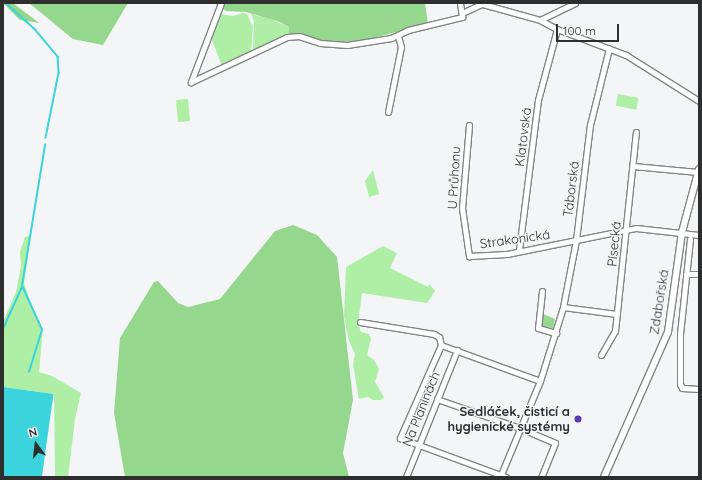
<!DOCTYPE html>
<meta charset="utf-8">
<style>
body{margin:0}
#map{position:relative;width:702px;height:480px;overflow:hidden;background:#f3f5f7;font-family:Quicksand,sans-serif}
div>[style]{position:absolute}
.green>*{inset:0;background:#aeefa5;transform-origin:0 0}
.forest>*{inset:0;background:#95d78c}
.water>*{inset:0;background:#3bd3dc;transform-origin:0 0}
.stream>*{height:1.5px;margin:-0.75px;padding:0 0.75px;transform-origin:0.75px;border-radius:0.75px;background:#3bd3dc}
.roads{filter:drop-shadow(1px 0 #838587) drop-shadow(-1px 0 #838587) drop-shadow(0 1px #838587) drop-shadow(0 -1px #838587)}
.minor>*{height:5px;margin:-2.5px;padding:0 2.5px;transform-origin:2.5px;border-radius:2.5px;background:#fff}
.tertiary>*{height:6px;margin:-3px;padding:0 3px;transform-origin:3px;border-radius:3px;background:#fff}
.dots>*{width:11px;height:11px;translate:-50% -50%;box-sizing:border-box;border:2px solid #f3f5f7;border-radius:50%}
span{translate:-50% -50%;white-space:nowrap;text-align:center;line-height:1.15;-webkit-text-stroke:3px #f3f5f7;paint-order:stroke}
.street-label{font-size:13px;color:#2e2e2f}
.poi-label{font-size:13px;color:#2e2e2f;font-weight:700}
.right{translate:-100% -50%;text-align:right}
.frame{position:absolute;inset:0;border:4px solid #2e2e2f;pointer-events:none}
.north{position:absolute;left:16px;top:424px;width:40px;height:40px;-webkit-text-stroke:3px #f3f5f7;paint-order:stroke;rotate:345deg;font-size:11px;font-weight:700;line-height:16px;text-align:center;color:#2e2e2f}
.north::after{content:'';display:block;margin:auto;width:14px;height:18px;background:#2e2e2f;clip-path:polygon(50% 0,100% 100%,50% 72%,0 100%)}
.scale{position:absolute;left:556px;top:24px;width:63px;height:18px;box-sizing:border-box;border:2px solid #2e2e2f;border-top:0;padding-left:5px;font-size:12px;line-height:14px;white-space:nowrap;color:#2e2e2f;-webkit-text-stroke:3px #f3f5f7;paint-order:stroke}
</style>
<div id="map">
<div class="green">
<div style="clip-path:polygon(243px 13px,247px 14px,253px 27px,251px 52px,222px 66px,210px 35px,216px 18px,221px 14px,233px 16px)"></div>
<div style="clip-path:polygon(251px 14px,270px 19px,289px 27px,288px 36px,253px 51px,254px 21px)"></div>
<div style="left:618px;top:94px;width:21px;height:12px;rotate:11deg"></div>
<div style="left:188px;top:99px;width:22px;height:12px;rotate:85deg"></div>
<div style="clip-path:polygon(373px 170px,379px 194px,369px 197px,365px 181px)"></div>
<div style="clip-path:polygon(31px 235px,24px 283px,30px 301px,43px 329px,39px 372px,52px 376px,81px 393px,75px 419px,68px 477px,55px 477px,54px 394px,3px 387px,3px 322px,16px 292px,21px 266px,20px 252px,25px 237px)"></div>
<div style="clip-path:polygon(383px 246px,397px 253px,390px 268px,428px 287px,429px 284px,435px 291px,427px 303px,362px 293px,358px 324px,361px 332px,369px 334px,371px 339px,367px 355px,374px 360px,379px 369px,375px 382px,384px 397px,381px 400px,373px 400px,368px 397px,359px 399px,353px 365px,355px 354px,349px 341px,344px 317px,346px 267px)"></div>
</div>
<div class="forest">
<div style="clip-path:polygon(3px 3px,13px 3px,39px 23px,20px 20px)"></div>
<div style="clip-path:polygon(29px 3px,128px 3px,103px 45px,73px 39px)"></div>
<div style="clip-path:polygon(217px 3px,425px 3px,428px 24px,362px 41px,332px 42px,288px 35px,289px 27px,280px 22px,246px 12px,226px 11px,216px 5px)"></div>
<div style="clip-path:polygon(293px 225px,317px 235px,337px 257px,353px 400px,343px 453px,349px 477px,125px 477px,114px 413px,120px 338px,154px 282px,158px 281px,178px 303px,188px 307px,220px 299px,275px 231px)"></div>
<div style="clip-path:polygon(541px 313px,555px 319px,553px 328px,541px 327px)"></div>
</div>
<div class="water">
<div style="left:3px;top:387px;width:51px;height:90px;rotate:8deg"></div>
</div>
<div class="stream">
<div style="left:6px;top:3px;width:38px;rotate:42deg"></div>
<div style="left:34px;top:28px;width:38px;rotate:50deg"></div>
<div style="left:58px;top:57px;width:16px;rotate:86deg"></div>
<div style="left:59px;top:73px;width:66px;rotate:101.3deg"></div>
<div style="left:3px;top:329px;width:46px;rotate:-65.7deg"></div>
<div style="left:29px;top:372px;width:44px;rotate:-72.8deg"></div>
<div style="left:42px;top:330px;width:48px;rotate:-114.4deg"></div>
<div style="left:22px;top:286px;width:143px;rotate:-80.7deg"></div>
</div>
<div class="roads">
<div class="minor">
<div style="left:221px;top:3px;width:85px;rotate:110.8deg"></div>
<div style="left:191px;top:82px;width:106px;rotate:-25.1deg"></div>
<div style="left:287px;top:37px;width:12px;rotate:-5deg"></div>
<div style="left:299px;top:36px;width:22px;rotate:18deg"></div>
<div style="left:320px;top:43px;width:27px;rotate:4deg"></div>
<div style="left:347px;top:45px;width:45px;rotate:-9deg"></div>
<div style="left:391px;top:38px;width:19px;rotate:-25deg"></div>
<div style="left:408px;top:30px;width:56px;rotate:-13.5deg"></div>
<div style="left:462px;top:17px;width:14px;rotate:-98deg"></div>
<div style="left:479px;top:3px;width:63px;rotate:15.6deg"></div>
<div style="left:540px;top:20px;width:19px;rotate:28deg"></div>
<div style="left:557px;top:29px;width:74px;rotate:20.6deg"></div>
<div style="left:626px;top:55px;width:86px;rotate:32.2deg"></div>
<div style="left:462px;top:13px;width:21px;rotate:-25deg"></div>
<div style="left:540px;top:20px;width:39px;rotate:-26deg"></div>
<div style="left:388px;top:112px;width:66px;rotate:-78.7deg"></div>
<div style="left:401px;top:47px;width:11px;rotate:-105deg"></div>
<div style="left:469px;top:125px;width:83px;rotate:94.8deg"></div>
<div style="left:462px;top:208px;width:49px;rotate:81.7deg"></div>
<div style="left:469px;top:256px;width:38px;rotate:-3deg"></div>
<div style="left:507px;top:254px;width:132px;rotate:-11.4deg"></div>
<div style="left:636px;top:228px;width:63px;rotate:6.3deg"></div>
<div style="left:633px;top:166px;width:65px;rotate:5.3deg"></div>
<div style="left:690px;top:239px;width:96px;rotate:96deg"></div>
<div style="left:680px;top:334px;width:50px;rotate:90deg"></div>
<div style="left:680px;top:384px;width:4px;rotate:63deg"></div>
<div style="left:682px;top:388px;width:17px;rotate:3deg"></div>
<div style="left:519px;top:250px;width:151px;rotate:-82.8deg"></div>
<div style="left:538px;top:100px;width:73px;rotate:-75deg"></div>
<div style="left:686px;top:274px;width:13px"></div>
<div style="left:542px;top:291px;width:37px;rotate:96deg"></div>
<div style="left:538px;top:328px;width:19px;rotate:16deg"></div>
<div style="left:563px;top:307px;width:54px;rotate:7.4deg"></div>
<div style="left:360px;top:322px;width:75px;rotate:9.2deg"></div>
<div style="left:434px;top:334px;width:6px;rotate:31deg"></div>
<div style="left:439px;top:337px;width:8px;rotate:76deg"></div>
<div style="left:441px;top:345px;width:102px;rotate:113.8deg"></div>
<div style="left:400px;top:438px;width:113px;rotate:20.2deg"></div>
<div style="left:441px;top:345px;width:105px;rotate:20deg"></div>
<div style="left:601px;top:355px;width:28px;rotate:-60deg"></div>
<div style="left:615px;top:331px;width:200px;rotate:-84deg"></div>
<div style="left:437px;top:399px;width:88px;rotate:19.3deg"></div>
<div style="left:520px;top:428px;width:38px;rotate:23deg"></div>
<div style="left:555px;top:443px;width:37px;rotate:112deg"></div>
<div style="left:406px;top:477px;width:137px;rotate:-68.1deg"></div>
<div style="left:500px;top:477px;width:104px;rotate:-67.4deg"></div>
<div style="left:540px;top:381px;width:77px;rotate:-72.7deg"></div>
<div style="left:563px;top:307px;width:68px;rotate:-79deg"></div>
<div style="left:576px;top:240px;width:116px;rotate:-83.1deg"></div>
<div style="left:590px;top:125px;width:79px;rotate:-76.1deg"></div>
</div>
<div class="tertiary">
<div style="left:604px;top:477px;width:158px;rotate:-66.2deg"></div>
<div style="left:668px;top:332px;width:101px;rotate:-82deg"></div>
<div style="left:682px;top:232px;width:65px;rotate:-74.9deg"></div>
</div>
</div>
<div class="dots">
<div style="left:578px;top:419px;background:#563ab1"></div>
</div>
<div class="street-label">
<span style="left:523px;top:137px;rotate:-83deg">Klatovská</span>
<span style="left:454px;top:178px;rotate:-87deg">U Průhonu</span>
<span style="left:571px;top:189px;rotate:-83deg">Táborská</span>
<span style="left:515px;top:239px;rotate:-8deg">Strakonická</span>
<span style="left:614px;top:244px;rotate:-84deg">Písecká</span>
<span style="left:659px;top:302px;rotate:-81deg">Zdabořská</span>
<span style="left:421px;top:409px;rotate:-68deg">Na Planinách</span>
</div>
<div class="poi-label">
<span class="right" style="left:570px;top:419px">Sedláček, čisticí a<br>hygienické systémy</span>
</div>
<div class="frame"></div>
<div class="north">N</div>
<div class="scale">100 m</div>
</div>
